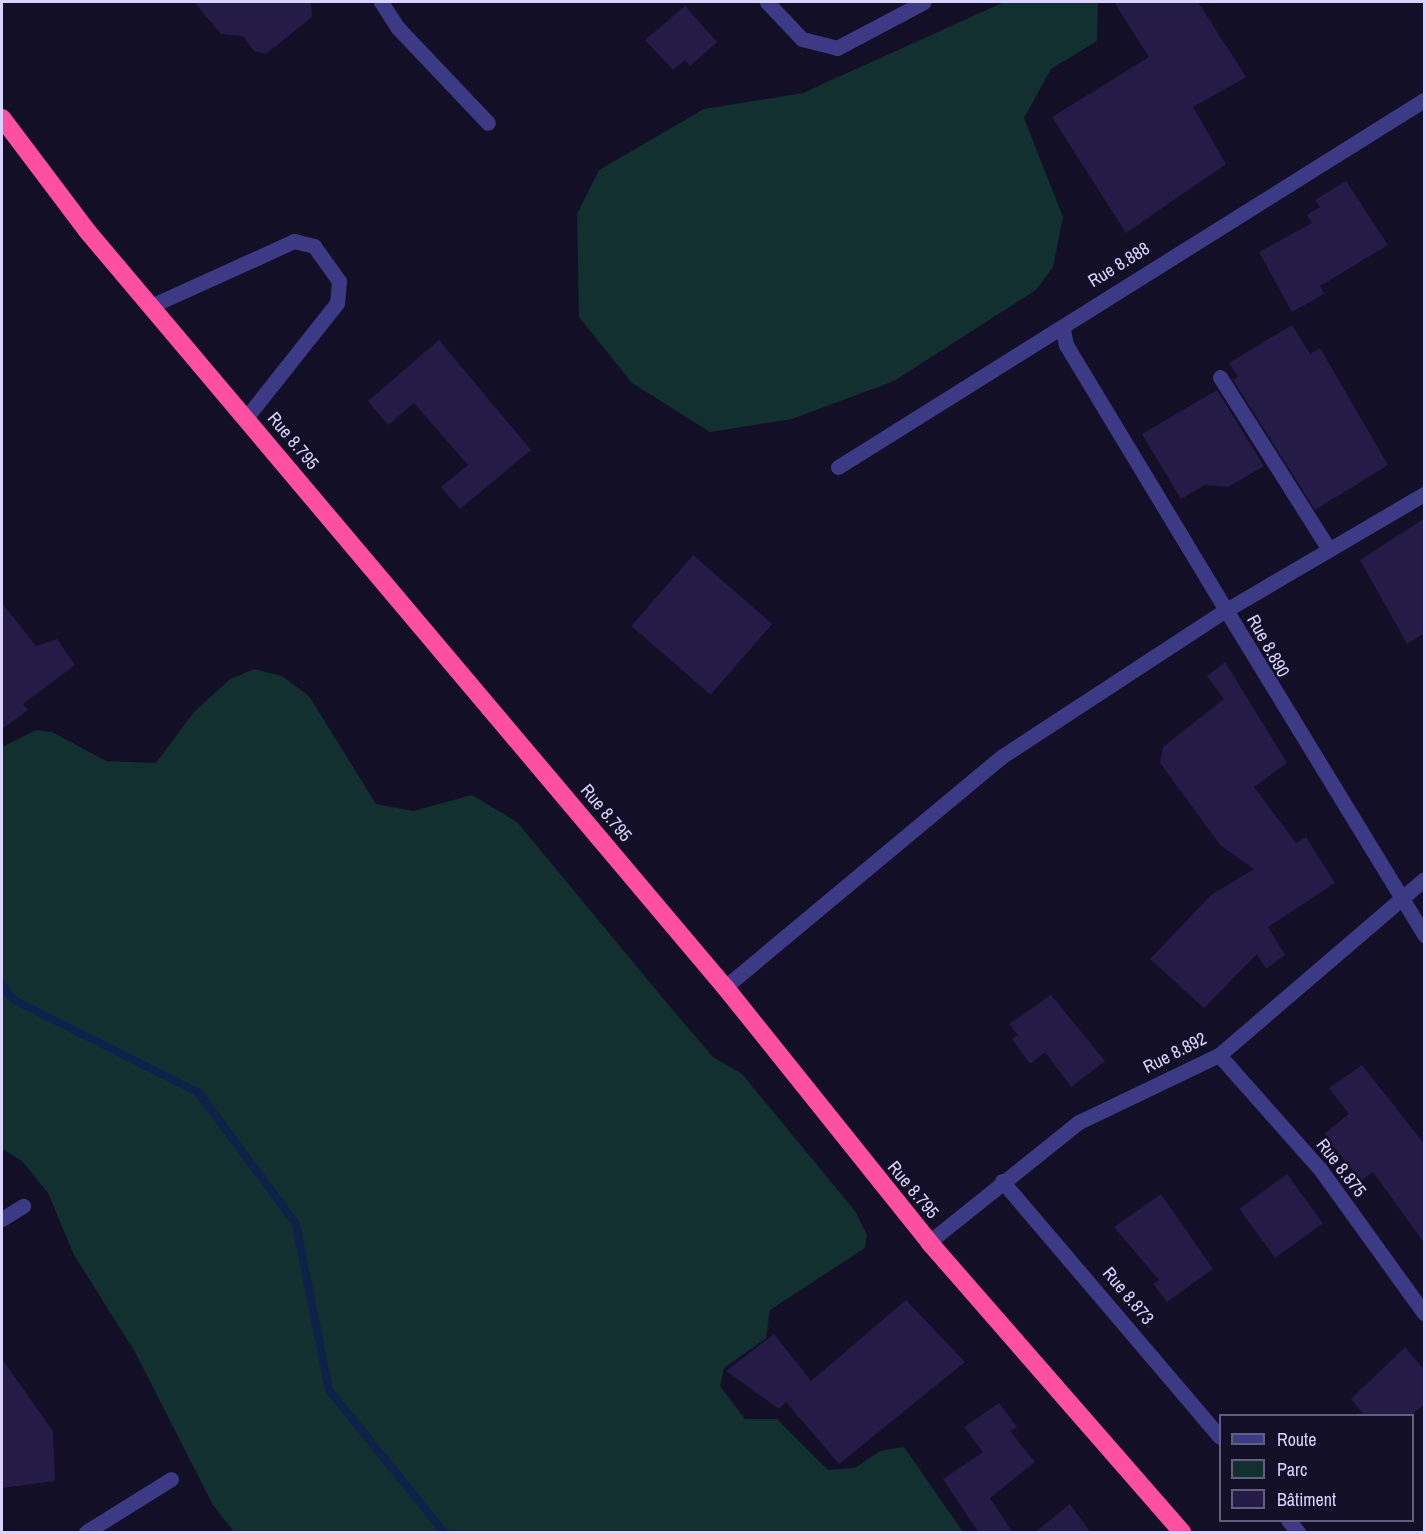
<!DOCTYPE html>
<meta charset="utf-8">
<style>
body{margin:0}
#map{position:relative;width:1426px;height:1534px;overflow:hidden;background:#130f26;font-family:"Archivo Narrow",sans-serif}
div>[style]{position:absolute}
.green>*{inset:0;background:#12302f}
.stream>*{height:8px;margin:-4px;padding:0 4px;transform-origin:4px;border-radius:4px;background:#0c2248}
.building>*{inset:0;background:#241b47;transform-origin:0 0}
.minor>*{height:15px;margin:-7.5px;padding:0 7.5px;transform-origin:7.5px;border-radius:7.5px;background:#3d3a85}
.highway>*{height:18px;margin:-9px;padding:0 9px;transform-origin:9px;border-radius:9px;background:#ff4fa3}
span{translate:-50% -50%;white-space:nowrap;text-align:center;line-height:1.15;-webkit-text-stroke:5px #130f26;paint-order:stroke}
.street-label{font-size:18px;color:#d9d4ff}
.frame{position:absolute;inset:0;border:3px solid #d9d4ff;pointer-events:none}
.legend{position:absolute;left:1219px;top:1414px;width:195px;height:108px;box-sizing:border-box;background:#130f26;border:2px solid #625e7d;margin:0;padding:8px 10px;list-style:none;font-size:18px;color:#d9d4ff}
.legend li{display:flex;align-items:center;gap:12px;height:30px}
.legend b{width:30px;border:2px solid #625e7d}
</style>
<div id="map">
<div class="green">
<div style="clip-path:polygon(1004px 2px,1098px 2px,1097px 41px,1051px 69px,1024px 118px,1063px 217px,1053px 267px,1036px 290px,894px 381px,792px 419px,710px 432px,632px 383px,579px 317px,577px 214px,599px 170px,704px 109px,803px 93px)"></div>
<div style="clip-path:polygon(254px 669px,282px 676px,309px 696px,376px 804px,413px 811px,472px 795px,517px 822px,671px 1008px,713px 1057px,742px 1074px,855px 1211px,867px 1235px,865px 1248px,770px 1310px,766px 1338px,724px 1368px,720px 1386px,745px 1419px,777px 1419px,828px 1470px,855px 1468px,880px 1451px,904px 1447px,963px 1532px,234px 1532px,213px 1505px,135px 1352px,74px 1255px,48px 1193px,22px 1161px,2px 1149px,2px 747px,36px 730px,52px 732px,106px 761px,156px 763px,194px 712px,229px 680px)"></div>
</div>
<div class="stream">
<div style="left:2px;top:985px;width:19px;rotate:51deg"></div>
<div style="left:14px;top:1000px;width:206px;rotate:26.6deg"></div>
<div style="left:198px;top:1092px;width:164px;rotate:53.4deg"></div>
<div style="left:296px;top:1224px;width:169px;rotate:78.8deg"></div>
<div style="left:329px;top:1390px;width:183px;rotate:51deg"></div>
</div>
<div class="building">
<div style="clip-path:polygon(194px 2px,311px 2px,312px 17px,266px 54px,254px 51px,243px 36px,221px 34px)"></div>
<div style="clip-path:polygon(1114px 2px,1198px 2px,1246px 77px,1193px 107px,1226px 164px,1126px 233px,1052px 117px,1149px 57px)"></div>
<div style="clip-path:polygon(685px 6px,717px 42px,690px 66px,685px 60px,673px 70px,645px 40px)"></div>
<div style="clip-path:polygon(1346px 181px,1388px 245px,1320px 286px,1324px 294px,1292px 312px,1259px 252px,1312px 223px,1307px 215px,1320px 207px,1315px 200px)"></div>
<div style="clip-path:polygon(1292px 325px,1310px 354px,1320px 348px,1388px 465px,1315px 510px,1233px 380px,1238px 377px,1229px 363px)"></div>
<div style="clip-path:polygon(439px 340px,531px 450px,460px 509px,441px 487px,468px 465px,414px 403px,388px 425px,368px 401px)"></div>
<div style="clip-path:polygon(1217px 390px,1264px 466px,1228px 487px,1205px 485px,1181px 499px,1142px 434px)"></div>
<div style="clip-path:polygon(1425px 518px,1425px 633px,1407px 644px,1360px 560px)"></div>
<div style="left:693px;top:555px;width:105px;height:94px;rotate:41deg"></div>
<div style="clip-path:polygon(2px 603px,36px 646px,57px 639px,75px 665px,23px 704px,28px 710px,2px 729px)"></div>
<div style="clip-path:polygon(1225px 662px,1287px 763px,1254px 787px,1296px 843px,1306px 837px,1335px 883px,1268px 927px,1285px 955px,1266px 969px,1257px 954px,1204px 1008px,1150px 959px,1211px 895px,1254px 869px,1221px 846px,1160px 763px,1163px 747px,1224px 699px,1207px 676px)"></div>
<div style="clip-path:polygon(1051px 995px,1105px 1061px,1071px 1087px,1045px 1052px,1030px 1064px,1012px 1039px,1018px 1035px,1009px 1024px)"></div>
<div style="clip-path:polygon(1362px 1065px,1425px 1145px,1425px 1244px,1373px 1172px,1361px 1181px,1324px 1134px,1349px 1114px,1329px 1088px)"></div>
<div style="left:1287px;top:1174px;width:61px;height:59px;rotate:54deg"></div>
<div style="clip-path:polygon(1161px 1194px,1213px 1269px,1167px 1302px,1153px 1284px,1159px 1280px,1114px 1227px)"></div>
<div style="clip-path:polygon(906px 1300px,965px 1362px,839px 1464px,786px 1402px,779px 1409px,726px 1371px,774px 1334px,811px 1381px)"></div>
<div style="clip-path:polygon(1405px 1347px,1425px 1371px,1425px 1404px,1410px 1416px,1365px 1416px,1351px 1399px)"></div>
<div style="clip-path:polygon(2px 1359px,53px 1431px,55px 1481px,2px 1488px)"></div>
<div style="clip-path:polygon(999px 1403px,1017px 1427px,1010px 1431px,1035px 1462px,990px 1498px,1013px 1533px,979px 1533px,943px 1479px,983px 1452px,964px 1427px)"></div>
<div style="clip-path:polygon(1070px 1504px,1091px 1533px,1034px 1533px)"></div>
</div>
<div class="minor">
<div style="left:381px;top:2px;width:30px;rotate:57deg"></div>
<div style="left:397px;top:27px;width:132px;rotate:46.5deg"></div>
<div style="left:767px;top:2px;width:51px;rotate:46.6deg"></div>
<div style="left:802px;top:39px;width:36px;rotate:14deg"></div>
<div style="left:837px;top:48px;width:98px;rotate:-27.9deg"></div>
<div style="left:153px;top:305px;width:155px;rotate:-24.4deg"></div>
<div style="left:294px;top:241px;width:21px;rotate:14deg"></div>
<div style="left:314px;top:246px;width:43px;rotate:54.5deg"></div>
<div style="left:339px;top:281px;width:22px;rotate:95deg"></div>
<div style="left:337px;top:303px;width:147px;rotate:128.4deg"></div>
<div style="left:1220px;top:377px;width:202px;rotate:57.7deg"></div>
<div style="left:838px;top:467px;width:691px;rotate:-32.06deg"></div>
<div style="left:1424px;top:494px;width:229px;rotate:149.6deg"></div>
<div style="left:1226px;top:610px;width:381px;rotate:58.6deg"></div>
<div style="left:725px;top:987px;width:359px;rotate:-39.8deg"></div>
<div style="left:1001px;top:757px;width:269px;rotate:-33.2deg"></div>
<div style="left:1226px;top:610px;width:310px;rotate:-121.1deg"></div>
<div style="left:1066px;top:345px;width:15px;rotate:-101deg"></div>
<div style="left:1219px;top:1055px;width:152px;rotate:48.5deg"></div>
<div style="left:1320px;top:1169px;width:178px;rotate:54.2deg"></div>
<div style="left:1002px;top:1181px;width:336px;rotate:49.6deg"></div>
<div style="left:2px;top:1219px;width:25px;rotate:-32deg"></div>
<div style="left:929px;top:1242px;width:192px;rotate:-38.7deg"></div>
<div style="left:1079px;top:1122px;width:155px;rotate:-25.6deg"></div>
<div style="left:1219px;top:1055px;width:270px;rotate:-40.6deg"></div>
<div style="left:1288px;top:1520px;width:16px;rotate:50deg"></div>
<div style="left:86px;top:1532px;width:100px;rotate:-31.9deg"></div>
</div>
<div class="highway">
<div style="left:2px;top:118px;width:143px;rotate:53deg"></div>
<div style="left:88px;top:232px;width:988px;rotate:49.85deg"></div>
<div style="left:725px;top:987px;width:327px;rotate:51.3deg"></div>
<div style="left:929px;top:1242px;width:385px;rotate:48.9deg"></div>
</div>
<div class="street-label">
<span style="left:1119px;top:265px;rotate:-32deg">Rue 8.888</span>
<span style="left:293px;top:441px;rotate:50deg">Rue 8.795</span>
<span style="left:1268px;top:646px;rotate:61deg">Rue 8.890</span>
<span style="left:606px;top:813px;rotate:50deg">Rue 8.795</span>
<span style="left:1175px;top:1053px;rotate:-27deg">Rue 8.892</span>
<span style="left:1341px;top:1168px;rotate:52deg">Rue 8.875</span>
<span style="left:913px;top:1190px;rotate:50deg">Rue 8.795</span>
<span style="left:1128px;top:1296px;rotate:50deg">Rue 8.873</span>
</div>
<div class="frame"></div>
<ul class="legend">
<li><b style="height:8px;background:#3d3a85"></b>Route</li>
<li><b style="height:16px;background:#12302f"></b>Parc</li>
<li><b style="height:16px;background:#241b47"></b>Bâtiment</li>
</ul>
</div>
